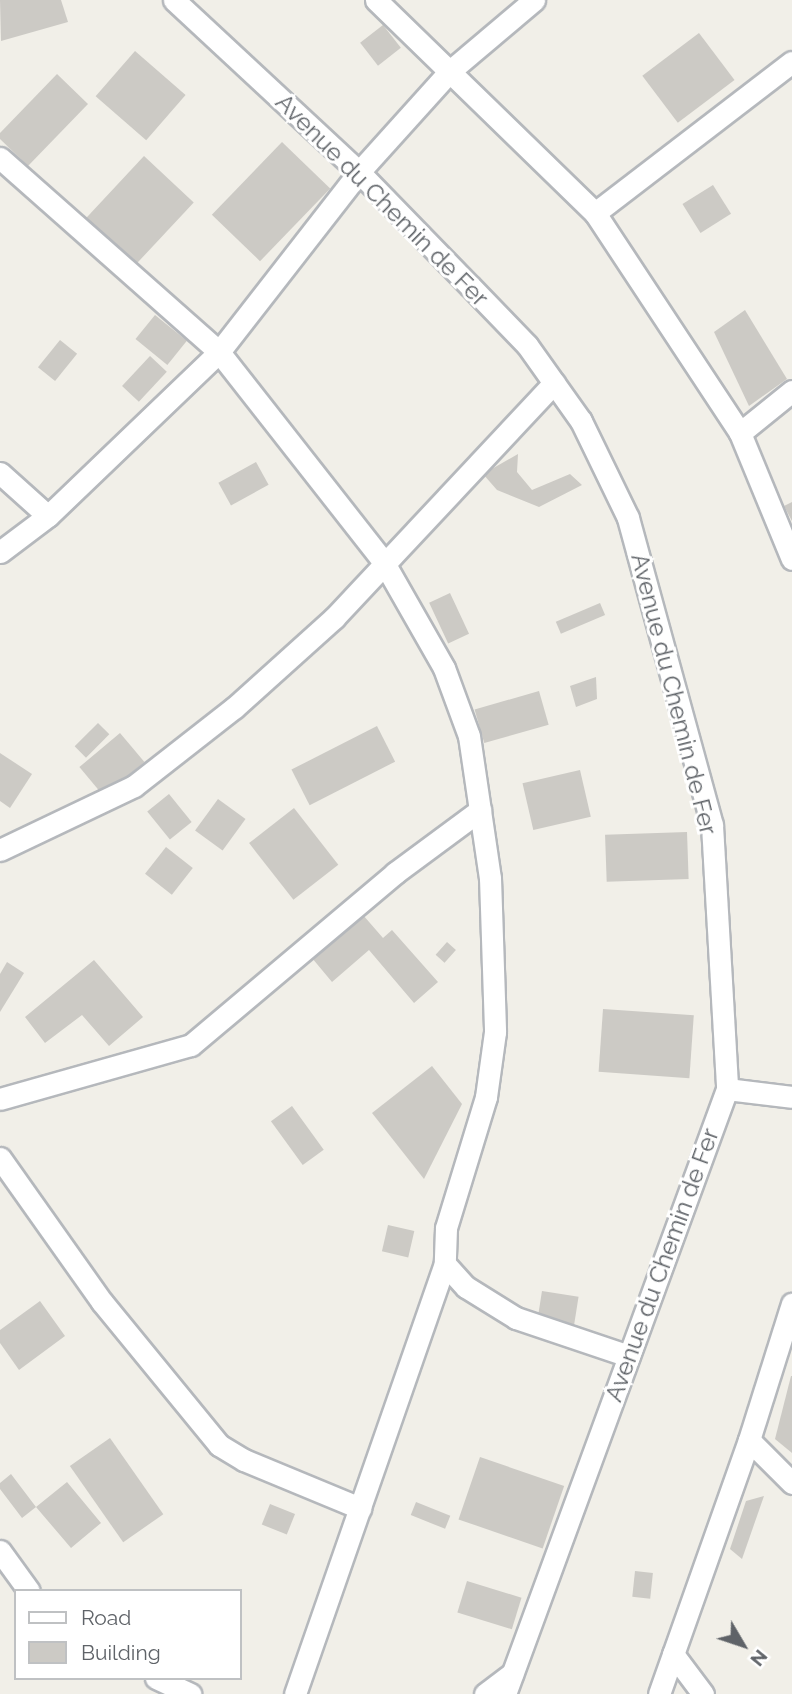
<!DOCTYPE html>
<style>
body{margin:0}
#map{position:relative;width:792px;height:1694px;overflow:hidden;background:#f1efe8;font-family:Raleway,sans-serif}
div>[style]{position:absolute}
.building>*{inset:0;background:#cccac5;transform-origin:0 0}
.roads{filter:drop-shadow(2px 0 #b5b8bc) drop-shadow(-2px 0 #b5b8bc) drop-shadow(0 2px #b5b8bc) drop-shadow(0 -2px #b5b8bc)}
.street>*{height:21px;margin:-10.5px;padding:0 10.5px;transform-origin:10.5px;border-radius:10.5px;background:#fff}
span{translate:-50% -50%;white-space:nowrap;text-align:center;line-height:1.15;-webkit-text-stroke:6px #fff;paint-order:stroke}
.street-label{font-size:24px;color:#5f6368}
.legend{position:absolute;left:14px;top:1589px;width:228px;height:91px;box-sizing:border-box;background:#fff;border:2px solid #bfc1c3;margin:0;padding:9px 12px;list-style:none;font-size:21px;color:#5f6368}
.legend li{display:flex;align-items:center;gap:14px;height:35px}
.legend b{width:35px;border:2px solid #bfc1c3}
.north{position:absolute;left:708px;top:1610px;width:70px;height:70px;-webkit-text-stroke:5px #fff;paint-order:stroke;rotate:129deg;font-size:19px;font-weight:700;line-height:28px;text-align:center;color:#5f6368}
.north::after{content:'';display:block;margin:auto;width:24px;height:32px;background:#5f6368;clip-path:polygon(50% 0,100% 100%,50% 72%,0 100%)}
</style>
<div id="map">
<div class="building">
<div style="clip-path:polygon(0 0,61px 0,68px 22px,1px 41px)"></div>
<div style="left:383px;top:25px;width:29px;height:29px;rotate:52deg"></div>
<div style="left:699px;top:33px;width:59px;height:71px;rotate:53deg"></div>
<div style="left:135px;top:51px;width:67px;height:60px;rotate:41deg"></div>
<div style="clip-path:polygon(57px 74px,88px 104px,28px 166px,0 139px,0 133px)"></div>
<div style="left:282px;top:142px;width:67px;height:101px;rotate:44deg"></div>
<div style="left:144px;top:156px;width:68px;height:94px;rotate:43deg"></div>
<div style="left:713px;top:185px;width:34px;height:36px;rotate:58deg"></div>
<div style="clip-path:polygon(745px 310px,787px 379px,749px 406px,714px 332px)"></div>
<div style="left:155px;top:315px;width:41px;height:31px;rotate:39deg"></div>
<div style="left:60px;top:340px;width:22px;height:35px;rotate:39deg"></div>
<div style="left:150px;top:356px;width:23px;height:41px;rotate:43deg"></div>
<div style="clip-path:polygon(518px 454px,517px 472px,532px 490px,570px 474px,582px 485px,539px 507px,497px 490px,483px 474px)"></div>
<div style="left:256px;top:462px;width:26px;height:43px;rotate:61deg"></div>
<div style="clip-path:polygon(792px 502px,792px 521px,784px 506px)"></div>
<div style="left:450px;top:593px;width:45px;height:23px;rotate:65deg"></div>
<div style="left:600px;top:603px;width:13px;height:48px;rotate:67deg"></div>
<div style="clip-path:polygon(596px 677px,597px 699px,576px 707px,570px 686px)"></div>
<div style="left:539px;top:691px;width:35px;height:67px;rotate:74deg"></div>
<div style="left:98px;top:723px;width:16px;height:33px;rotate:45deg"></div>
<div style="left:377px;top:726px;width:40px;height:96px;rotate:63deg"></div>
<div style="left:120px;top:733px;width:38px;height:53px;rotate:50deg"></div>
<div style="clip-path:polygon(0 753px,32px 774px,10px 808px,0 801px)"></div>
<div style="left:580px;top:770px;width:48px;height:59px;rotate:77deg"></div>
<div style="left:169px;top:794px;width:36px;height:28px;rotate:51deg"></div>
<div style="left:218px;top:799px;width:34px;height:39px;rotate:36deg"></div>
<div style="left:294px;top:808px;width:72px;height:57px;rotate:52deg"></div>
<div style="left:687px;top:832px;width:47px;height:82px;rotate:88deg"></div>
<div style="left:166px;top:847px;width:34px;height:34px;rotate:38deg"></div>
<div style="clip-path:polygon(363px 915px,383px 938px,392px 930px,438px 982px,414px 1003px,369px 950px,332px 982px,312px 958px)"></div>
<div style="left:447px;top:942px;width:12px;height:17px;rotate:42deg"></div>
<div style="clip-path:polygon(94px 960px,143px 1017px,109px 1046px,82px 1015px,45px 1043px,25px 1017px)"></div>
<div style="clip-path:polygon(7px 962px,24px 973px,0 1012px,0 974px)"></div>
<div style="left:603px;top:1009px;width:91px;height:63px;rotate:4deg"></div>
<div style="clip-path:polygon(432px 1066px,462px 1104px,424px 1179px,372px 1113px)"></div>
<div style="left:292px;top:1106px;width:54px;height:26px;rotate:54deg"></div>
<div style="left:388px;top:1225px;width:27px;height:27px;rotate:13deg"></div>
<div style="left:542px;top:1291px;width:37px;height:29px;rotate:9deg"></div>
<div style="clip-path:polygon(40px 1301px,65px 1336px,19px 1370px,0 1343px,0 1330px)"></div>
<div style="clip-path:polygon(791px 1376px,792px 1376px,792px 1453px,775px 1439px)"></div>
<div style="left:110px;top:1438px;width:93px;height:49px;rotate:55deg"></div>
<div style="left:480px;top:1457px;width:89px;height:66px;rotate:19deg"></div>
<div style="clip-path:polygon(11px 1474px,36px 1507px,67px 1482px,101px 1523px,71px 1548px,36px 1507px,22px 1518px,0 1489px,0 1483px)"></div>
<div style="clip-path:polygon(764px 1496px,742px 1559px,730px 1549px,746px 1501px)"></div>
<div style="left:416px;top:1502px;width:37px;height:14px;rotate:22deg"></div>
<div style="left:270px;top:1504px;width:27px;height:22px;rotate:22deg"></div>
<div style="left:635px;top:1571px;width:18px;height:26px;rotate:6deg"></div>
<div style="left:467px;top:1581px;width:57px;height:33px;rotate:17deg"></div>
</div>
<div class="roads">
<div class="street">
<div style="left:174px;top:0;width:253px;rotate:42.9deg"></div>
<div style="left:359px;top:172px;width:159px;rotate:45.8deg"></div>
<div style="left:470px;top:286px;width:82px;rotate:46deg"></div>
<div style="left:527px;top:345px;width:93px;rotate:54.6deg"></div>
<div style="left:581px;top:421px;width:108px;rotate:64.1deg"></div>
<div style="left:628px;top:518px;width:318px;rotate:74.7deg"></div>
<div style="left:712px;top:825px;width:264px;rotate:86.7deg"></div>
<div style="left:727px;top:1089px;width:644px;rotate:110.15deg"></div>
<div style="left:376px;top:0;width:305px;rotate:44.2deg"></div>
<div style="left:595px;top:213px;width:263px;rotate:56.6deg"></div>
<div style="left:740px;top:433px;width:136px;rotate:67.6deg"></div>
<div style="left:0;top:158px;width:293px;rotate:41.5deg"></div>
<div style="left:219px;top:352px;width:266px;rotate:51.9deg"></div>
<div style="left:383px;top:561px;width:123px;rotate:60.3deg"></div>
<div style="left:444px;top:668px;width:72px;rotate:69.8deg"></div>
<div style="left:469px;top:736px;width:144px;rotate:81.6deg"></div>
<div style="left:490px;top:878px;width:154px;rotate:88.1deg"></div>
<div style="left:495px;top:1032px;width:66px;rotate:97.9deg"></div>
<div style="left:486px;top:1097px;width:137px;rotate:107deg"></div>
<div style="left:446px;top:1228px;width:36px;rotate:92deg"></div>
<div style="left:445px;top:1264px;width:31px;rotate:48deg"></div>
<div style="left:466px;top:1287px;width:59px;rotate:31.8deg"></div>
<div style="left:516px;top:1318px;width:119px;rotate:18.6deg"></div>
<div style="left:595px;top:213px;width:248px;rotate:-37.5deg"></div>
<div style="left:740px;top:433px;width:67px;rotate:-38.9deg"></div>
<div style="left:0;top:473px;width:64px;rotate:41.9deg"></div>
<div style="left:0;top:552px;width:60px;rotate:-36.9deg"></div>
<div style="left:48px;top:516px;width:237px;rotate:-43.8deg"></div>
<div style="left:219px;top:352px;width:228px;rotate:-52.1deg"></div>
<div style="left:359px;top:172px;width:136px;rotate:-48deg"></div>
<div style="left:450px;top:71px;width:110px;rotate:-40.2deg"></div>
<div style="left:0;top:850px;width:148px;rotate:-25.5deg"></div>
<div style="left:134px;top:786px;width:127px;rotate:-38deg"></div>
<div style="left:234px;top:708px;width:135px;rotate:-42deg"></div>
<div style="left:334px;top:618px;width:322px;rotate:-46.9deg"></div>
<div style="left:727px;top:1089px;width:65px;rotate:7deg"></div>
<div style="left:0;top:1099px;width:198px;rotate:-15.8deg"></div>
<div style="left:191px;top:1045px;width:267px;rotate:-40.1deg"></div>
<div style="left:395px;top:873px;width:106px;rotate:-36.5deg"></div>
<div style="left:0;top:1158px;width:176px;rotate:54.7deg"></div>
<div style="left:102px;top:1302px;width:185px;rotate:50.7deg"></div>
<div style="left:219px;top:1445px;width:29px;rotate:31deg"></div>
<div style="left:244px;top:1460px;width:126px;rotate:22.5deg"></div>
<div style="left:749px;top:1440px;width:61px;rotate:45deg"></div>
<div style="left:0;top:1551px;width:49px;rotate:54.1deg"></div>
<div style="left:673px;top:1654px;width:50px;rotate:53.1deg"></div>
<div style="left:156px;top:1678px;width:38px;rotate:25deg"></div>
<div style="left:295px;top:1694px;width:455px;rotate:-70.8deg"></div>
<div style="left:485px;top:1694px;width:34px;rotate:-37deg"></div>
<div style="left:659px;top:1694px;width:269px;rotate:-70.5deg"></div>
<div style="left:749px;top:1440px;width:143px;rotate:-72.5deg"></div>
</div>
</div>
<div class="street-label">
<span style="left:382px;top:200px;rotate:45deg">Avenue du Chemin de Fer</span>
<span style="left:674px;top:694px;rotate:76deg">Avenue du Chemin de Fer</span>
<span style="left:662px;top:1265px;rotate:-70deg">Avenue du Chemin de Fer</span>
</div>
<ul class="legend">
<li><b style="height:9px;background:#fff"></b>Road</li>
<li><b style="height:19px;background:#cccac5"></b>Building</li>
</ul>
<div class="north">N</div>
</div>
